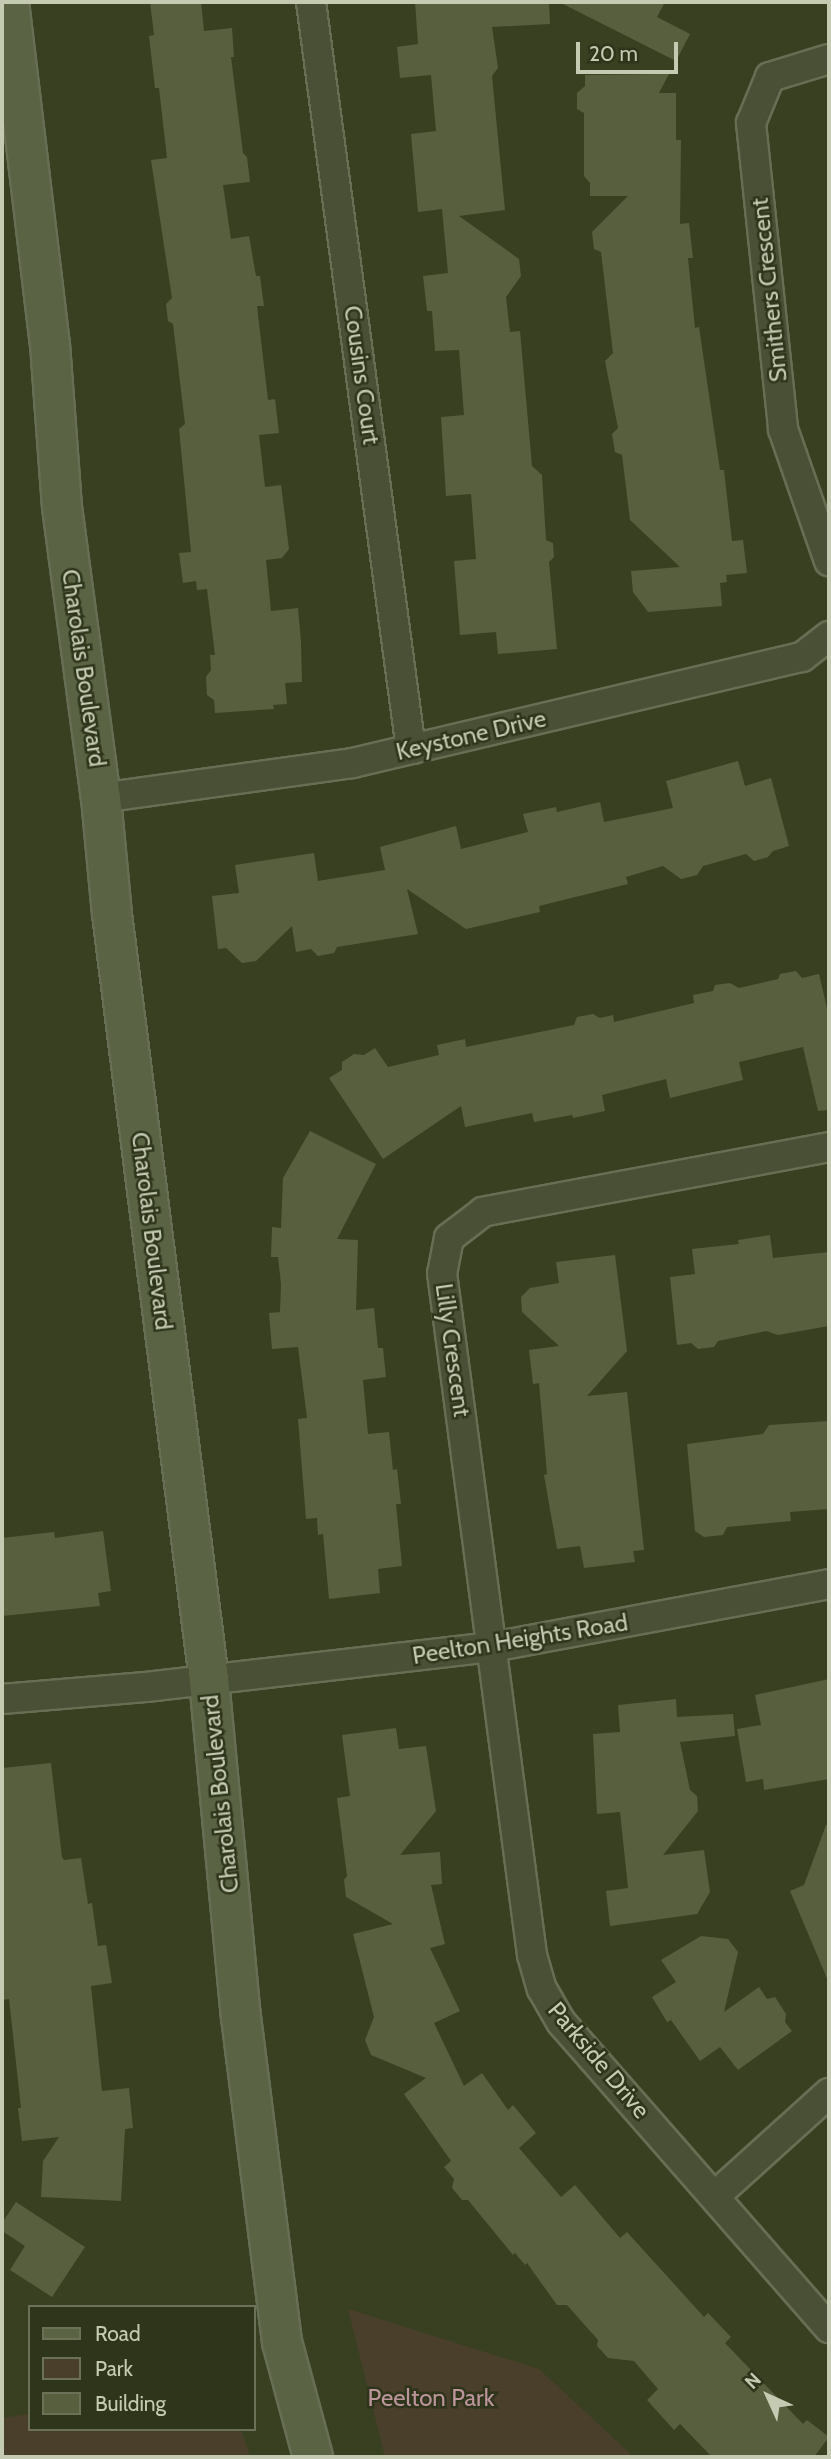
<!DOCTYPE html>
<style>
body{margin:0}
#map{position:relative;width:831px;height:2459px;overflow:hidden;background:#394022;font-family:Cabin,sans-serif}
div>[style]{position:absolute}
.green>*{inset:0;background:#4a3f2b}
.building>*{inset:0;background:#575f3e}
.roads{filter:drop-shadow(2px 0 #676e54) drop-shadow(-2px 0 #676e54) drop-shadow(0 2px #676e54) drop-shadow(0 -2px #676e54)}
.street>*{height:28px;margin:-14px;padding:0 14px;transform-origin:14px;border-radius:14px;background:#495036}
.secondary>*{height:38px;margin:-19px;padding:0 19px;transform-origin:19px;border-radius:19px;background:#5a6344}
span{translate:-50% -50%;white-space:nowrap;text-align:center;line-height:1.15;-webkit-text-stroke:5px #2e351b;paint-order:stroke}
.street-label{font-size:24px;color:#c4cbb2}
.park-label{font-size:24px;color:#bb9599}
.frame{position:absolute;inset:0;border:4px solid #c4cbb2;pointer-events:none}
.legend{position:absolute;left:28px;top:2305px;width:228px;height:126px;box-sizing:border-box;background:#2e351b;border:2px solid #6a7157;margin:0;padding:9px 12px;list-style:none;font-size:21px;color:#c4cbb2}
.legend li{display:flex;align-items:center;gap:14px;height:35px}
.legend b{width:35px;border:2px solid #6a7157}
.north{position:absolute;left:733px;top:2361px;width:70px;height:70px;-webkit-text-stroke:5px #2e351b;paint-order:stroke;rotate:315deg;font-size:19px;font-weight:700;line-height:28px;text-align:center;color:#c4cbb2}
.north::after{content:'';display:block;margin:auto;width:24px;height:32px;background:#c4cbb2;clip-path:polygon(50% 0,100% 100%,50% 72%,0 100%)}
.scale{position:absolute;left:576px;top:42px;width:102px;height:32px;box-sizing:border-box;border:4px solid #c4cbb2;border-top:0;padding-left:9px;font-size:21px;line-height:24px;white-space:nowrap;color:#c4cbb2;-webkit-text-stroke:5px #2e351b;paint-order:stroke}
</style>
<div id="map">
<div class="green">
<div style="clip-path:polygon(348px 2309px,539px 2369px,634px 2457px,385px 2457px)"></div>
<div style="clip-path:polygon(30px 2414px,30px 2429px,241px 2429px,250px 2457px,2px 2457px,2px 2418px)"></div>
</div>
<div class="building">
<div style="clip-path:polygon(150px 2px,201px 2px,204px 31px,232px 28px,234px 57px,231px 57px,243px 153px,247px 157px,250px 182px,223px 185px,231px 239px,249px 236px,256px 276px,260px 276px,264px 306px,257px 306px,268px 400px,275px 399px,279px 433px,259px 435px,265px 487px,281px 485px,289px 549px,282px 558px,266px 560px,271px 611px,298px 608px,301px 642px,302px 682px,285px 683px,287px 704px,273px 705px,274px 709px,215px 713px,214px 700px,207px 695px,206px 677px,211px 670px,210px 655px,215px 655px,207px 589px,197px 590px,196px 581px,183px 583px,179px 553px,191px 552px,179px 429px,185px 424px,173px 324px,168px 321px,166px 304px,172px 298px,151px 160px,167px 158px,159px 88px,155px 88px,149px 36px,154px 35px)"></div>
<div style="clip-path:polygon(415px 2px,549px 2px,550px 24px,492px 27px,498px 68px,492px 76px,505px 210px,459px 216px,519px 259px,521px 276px,506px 297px,510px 332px,520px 331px,532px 466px,542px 475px,546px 540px,553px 543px,554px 557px,549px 562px,557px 649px,498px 654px,496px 632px,460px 635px,454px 561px,476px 559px,471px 494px,446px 496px,441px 417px,464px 415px,459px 350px,435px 351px,432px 311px,427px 311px,423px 276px,448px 273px,442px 209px,418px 212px,411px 134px,436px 131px,431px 75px,400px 78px,397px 47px,418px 44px)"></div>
<div style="clip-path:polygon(559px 2px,665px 2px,657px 17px,690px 34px,676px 61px)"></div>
<div style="clip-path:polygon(669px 74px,659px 93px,676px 93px,676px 140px,681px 140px,680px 224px,689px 223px,693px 258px,688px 258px,695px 328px,699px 327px,720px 470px,724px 470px,732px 541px,743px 540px,747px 573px,726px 575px,727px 582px,720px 583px,722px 606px,648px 612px,633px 592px,631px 571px,680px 567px,630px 520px,622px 455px,615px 452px,612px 434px,618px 428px,605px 361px,613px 353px,601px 252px,594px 249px,592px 232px,628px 196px,590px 196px,590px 183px,584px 176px,584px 113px,577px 109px,577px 93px,585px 86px,585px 75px)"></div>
<div style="clip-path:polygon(738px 761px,745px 786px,771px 778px,789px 846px,773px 851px,768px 857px,754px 861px,746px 854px,703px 866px,697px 875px,681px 879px,663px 866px,626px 877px,628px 884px,539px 906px,540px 912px,466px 929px,407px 889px,418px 934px,337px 947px,334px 953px,318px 956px,311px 949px,296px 952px,292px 926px,256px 961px,242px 963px,226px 948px,218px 949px,212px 896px,239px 893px,235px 865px,314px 853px,318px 881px,385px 870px,380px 847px,456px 826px,461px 849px,528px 832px,523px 814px,556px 807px,557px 812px,600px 802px,604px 822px,673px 808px,666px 781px)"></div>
<div style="clip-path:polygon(796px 971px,802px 978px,819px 974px,829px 1017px,829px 1110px,818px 1111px,803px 1047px,739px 1062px,743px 1080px,670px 1098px,666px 1079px,602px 1095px,605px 1111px,573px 1118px,572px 1115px,534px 1122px,532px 1113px,465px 1127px,461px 1106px,383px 1159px,329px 1078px,342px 1070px,342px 1062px,354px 1054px,364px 1055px,375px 1048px,388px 1067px,439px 1055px,437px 1045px,465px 1039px,466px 1047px,574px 1025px,577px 1017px,593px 1014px,600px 1018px,613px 1015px,614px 1022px,694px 1003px,693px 995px,713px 991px,715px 985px,730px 983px,739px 988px,778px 979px,780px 974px)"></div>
<div style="clip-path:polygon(310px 1131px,376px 1164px,337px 1239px,358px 1240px,356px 1310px,374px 1308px,378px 1348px,383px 1348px,386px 1377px,363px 1380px,368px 1434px,389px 1432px,393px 1470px,397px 1469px,401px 1504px,396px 1504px,402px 1566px,378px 1569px,380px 1593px,329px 1599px,323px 1534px,318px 1535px,317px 1518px,306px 1519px,298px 1419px,307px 1418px,298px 1347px,272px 1349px,269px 1313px,280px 1312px,281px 1284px,278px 1257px,271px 1257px,272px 1227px,281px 1228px,283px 1178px)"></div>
<div style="clip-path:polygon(770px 1235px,773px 1258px,829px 1252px,829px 1326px,778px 1335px,766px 1331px,718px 1341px,714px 1347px,698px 1349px,691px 1343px,677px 1345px,670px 1277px,695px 1274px,692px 1249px,739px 1244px,738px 1240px)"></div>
<div style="clip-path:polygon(615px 1255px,627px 1351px,587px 1396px,627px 1392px,644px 1550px,633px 1551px,635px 1562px,584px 1568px,580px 1546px,557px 1549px,544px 1475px,547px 1474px,539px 1383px,533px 1384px,529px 1350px,559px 1346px,522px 1312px,521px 1297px,530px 1288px,559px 1283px,556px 1262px)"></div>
<div style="clip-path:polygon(829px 1421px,829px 1509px,790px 1512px,791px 1521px,727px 1527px,723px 1535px,704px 1537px,695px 1531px,687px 1444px,763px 1434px,769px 1425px)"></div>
<div style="clip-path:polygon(103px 1531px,111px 1591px,98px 1593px,100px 1606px,2px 1616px,2px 1538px,54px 1532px,55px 1538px)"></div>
<div style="clip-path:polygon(829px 1679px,829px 1779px,764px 1790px,763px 1779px,746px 1782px,737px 1729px,761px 1725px,755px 1695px)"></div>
<div style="clip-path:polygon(676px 1699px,677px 1717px,733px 1714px,735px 1736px,680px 1742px,690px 1790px,697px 1796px,698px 1811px,663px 1855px,704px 1850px,710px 1892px,697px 1914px,610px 1926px,606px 1891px,628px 1888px,620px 1812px,597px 1814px,593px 1734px,620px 1732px,618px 1705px)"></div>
<div style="clip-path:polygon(396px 1728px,399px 1749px,426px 1746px,436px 1811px,400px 1855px,440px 1852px,442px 1884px,431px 1885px,445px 1944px,430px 1948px,460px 2011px,434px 2023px,464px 2086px,482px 2073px,508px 2110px,513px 2105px,536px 2133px,519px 2148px,561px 2197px,575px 2185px,620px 2238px,627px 2232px,704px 2317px,708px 2313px,731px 2337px,725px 2343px,803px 2424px,807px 2420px,829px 2437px,814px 2457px,712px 2457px,680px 2424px,674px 2430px,647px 2400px,658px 2389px,634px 2361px,608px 2358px,597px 2346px,598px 2340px,567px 2305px,557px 2305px,527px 2263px,525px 2265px,515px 2253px,513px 2255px,468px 2200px,462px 2200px,452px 2188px,454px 2179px,444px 2167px,451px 2161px,404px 2094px,426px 2078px,371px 2055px,365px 2040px,374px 2017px,353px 1934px,393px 1924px,346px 1897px,344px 1880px,347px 1876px,337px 1798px,350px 1796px,342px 1735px)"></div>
<div style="clip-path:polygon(51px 1763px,62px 1857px,64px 1860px,81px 1858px,88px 1904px,92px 1903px,98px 1946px,106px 1945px,112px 1983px,91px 1986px,102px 2091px,129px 2088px,133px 2128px,125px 2129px,121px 2201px,41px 2197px,43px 2161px,59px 2137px,22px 2141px,18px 2108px,21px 2108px,9px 1999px,2px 2000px,2px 1768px)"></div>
<div style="clip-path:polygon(826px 1825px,829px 1825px,829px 1983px,790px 1891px,804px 1885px)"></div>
<div style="clip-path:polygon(701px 1936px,728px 1939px,738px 1952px,724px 2012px,759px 1987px,767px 1999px,775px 1997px,786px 2014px,785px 2022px,792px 2031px,738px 2070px,720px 2047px,700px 2061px,671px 2020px,667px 2022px,652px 1997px,676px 1982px,661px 1960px)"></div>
<div style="clip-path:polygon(16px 2202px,85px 2247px,52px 2297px,10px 2270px,25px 2246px,2px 2231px,2px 2223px)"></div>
</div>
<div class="roads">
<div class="street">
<div style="left:311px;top:2px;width:754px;rotate:82.38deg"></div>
<div style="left:829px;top:59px;width:62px;rotate:163deg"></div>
<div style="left:770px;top:77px;width:50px;rotate:112.4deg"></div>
<div style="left:751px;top:123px;width:308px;rotate:84deg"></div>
<div style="left:783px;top:429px;width:140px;rotate:70.8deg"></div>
<div style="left:101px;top:798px;width:254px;rotate:-7.9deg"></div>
<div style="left:353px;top:763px;width:461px;rotate:-13.3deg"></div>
<div style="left:802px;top:657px;width:34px;rotate:-38deg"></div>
<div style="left:829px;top:1147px;width:352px;rotate:169.4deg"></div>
<div style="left:483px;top:1212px;width:43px;rotate:142.6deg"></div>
<div style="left:449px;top:1238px;width:36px;rotate:101deg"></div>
<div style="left:442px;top:1273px;width:688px;rotate:82.48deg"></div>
<div style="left:532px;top:1955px;width:35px;rotate:74deg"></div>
<div style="left:542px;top:1989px;width:38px;rotate:60deg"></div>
<div style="left:561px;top:2022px;width:407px;rotate:48.8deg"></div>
<div style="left:2px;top:1699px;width:144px;rotate:-4.8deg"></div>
<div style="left:146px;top:1687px;width:349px;rotate:-6.6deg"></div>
<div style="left:493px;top:1647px;width:342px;rotate:-10.6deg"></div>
<div style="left:715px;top:2196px;width:154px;rotate:-42.1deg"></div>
</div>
<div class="secondary">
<div style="left:9px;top:2px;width:344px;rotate:83.2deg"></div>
<div style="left:50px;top:344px;width:163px;rotate:85.8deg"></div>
<div style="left:62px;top:507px;width:294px;rotate:82.4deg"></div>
<div style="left:101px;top:798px;width:117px;rotate:84.6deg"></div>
<div style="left:112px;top:914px;width:772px;rotate:82.78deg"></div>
<div style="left:209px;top:1680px;width:339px;rotate:84.6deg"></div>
<div style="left:241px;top:2017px;width:328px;rotate:82.8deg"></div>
<div style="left:282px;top:2342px;width:119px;rotate:74.9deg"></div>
</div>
</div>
<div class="street-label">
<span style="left:769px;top:290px;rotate:-96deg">Smithers Crescent</span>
<span style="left:362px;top:375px;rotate:82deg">Cousins Court</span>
<span style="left:84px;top:668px;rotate:82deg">Charolais Boulevard</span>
<span style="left:471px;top:735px;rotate:-13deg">Keystone Drive</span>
<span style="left:152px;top:1231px;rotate:83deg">Charolais Boulevard</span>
<span style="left:453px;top:1350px;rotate:82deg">Lilly Crescent</span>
<span style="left:520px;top:1639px;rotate:-9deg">Peelton Heights Road</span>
<span style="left:220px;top:1794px;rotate:-96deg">Charolais Boulevard</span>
<span style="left:599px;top:2060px;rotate:50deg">Parkside Drive</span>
</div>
<div class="park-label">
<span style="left:431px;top:2398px">Peelton Park</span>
</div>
<div class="frame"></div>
<ul class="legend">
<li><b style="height:9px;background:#5a6344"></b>Road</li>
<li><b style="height:19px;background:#4a3f2b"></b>Park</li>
<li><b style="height:19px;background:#575f3e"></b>Building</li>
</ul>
<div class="north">N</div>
<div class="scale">20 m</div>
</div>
